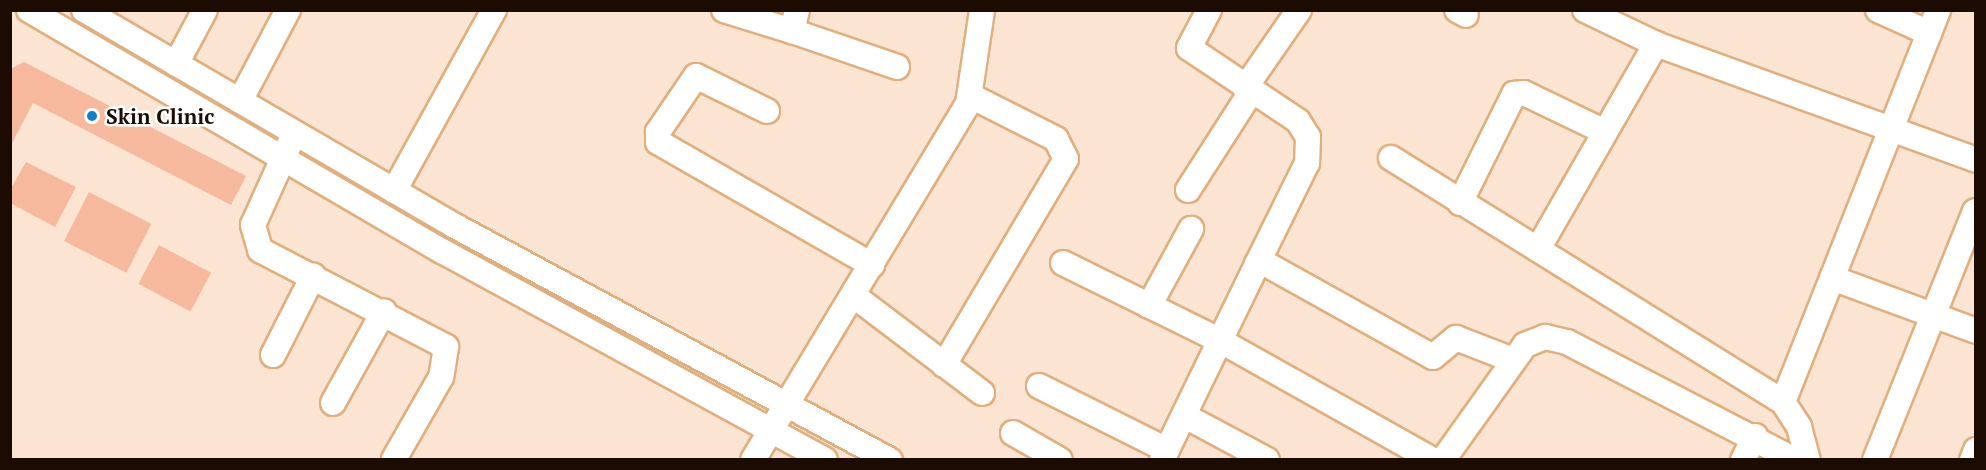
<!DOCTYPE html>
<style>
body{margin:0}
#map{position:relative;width:1986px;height:470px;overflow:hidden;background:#fbe5d2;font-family:"PT Serif",serif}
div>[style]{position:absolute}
.building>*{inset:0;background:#f6b99d;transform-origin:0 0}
.roads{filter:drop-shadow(2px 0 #e1af7e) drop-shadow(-2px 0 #e1af7e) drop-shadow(0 2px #e1af7e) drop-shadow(0 -2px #e1af7e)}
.minor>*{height:24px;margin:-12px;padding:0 12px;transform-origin:12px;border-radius:12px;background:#fff}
.dots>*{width:16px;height:16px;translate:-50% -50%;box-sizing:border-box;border:3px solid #fff;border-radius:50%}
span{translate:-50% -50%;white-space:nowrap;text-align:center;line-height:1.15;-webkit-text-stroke:5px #fff;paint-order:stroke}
.poi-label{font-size:21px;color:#1c0b00;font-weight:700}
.left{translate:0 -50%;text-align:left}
.frame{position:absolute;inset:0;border:12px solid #1c0b00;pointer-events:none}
</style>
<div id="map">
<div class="building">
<div style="clip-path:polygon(24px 62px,246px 176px,231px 205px,33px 103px,10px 147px,10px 69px)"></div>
<div style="clip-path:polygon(26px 162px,76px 187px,55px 227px,10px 203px,10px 190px)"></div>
<div style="left:89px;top:192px;width:70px;height:55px;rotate:27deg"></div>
<div style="left:159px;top:245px;width:59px;height:44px;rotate:28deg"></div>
</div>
<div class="roads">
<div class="minor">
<div style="left:29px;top:10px;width:478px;rotate:30.3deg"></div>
<div style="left:442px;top:251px;width:436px;rotate:28.6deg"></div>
<div style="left:84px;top:10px;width:429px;rotate:30.2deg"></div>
<div style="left:455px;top:226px;width:494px;rotate:28.3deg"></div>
<div style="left:724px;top:10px;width:71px;rotate:17.2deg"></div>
<div style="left:797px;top:10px;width:22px;rotate:103deg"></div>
<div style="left:792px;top:31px;width:111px;rotate:18.9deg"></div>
<div style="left:1209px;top:10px;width:43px;rotate:117.8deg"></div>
<div style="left:1189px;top:48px;width:131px;rotate:33.8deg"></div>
<div style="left:1298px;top:121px;width:19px;rotate:58deg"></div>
<div style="left:1308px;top:137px;width:26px;rotate:92deg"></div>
<div style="left:1307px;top:163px;width:113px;rotate:116.3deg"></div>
<div style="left:1457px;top:10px;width:10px;rotate:29deg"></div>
<div style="left:1585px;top:10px;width:79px;rotate:25.6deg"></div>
<div style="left:1878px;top:10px;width:56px;rotate:24.3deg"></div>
<div style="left:176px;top:64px;width:61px;rotate:-61.8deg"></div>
<div style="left:1245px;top:88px;width:95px;rotate:-55.3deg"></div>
<div style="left:240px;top:101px;width:103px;rotate:-62.2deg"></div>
<div style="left:767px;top:111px;width:79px;rotate:-153.8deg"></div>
<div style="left:696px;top:76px;width:68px;rotate:124.2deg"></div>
<div style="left:658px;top:132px;width:10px;rotate:90deg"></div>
<div style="left:658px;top:142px;width:247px;rotate:29.9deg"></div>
<div style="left:290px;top:143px;width:90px;rotate:114.3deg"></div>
<div style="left:253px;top:225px;width:26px;rotate:74deg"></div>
<div style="left:260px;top:250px;width:210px;rotate:27.5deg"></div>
<div style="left:446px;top:347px;width:30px;rotate:99deg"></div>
<div style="left:441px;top:377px;width:95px;rotate:119.8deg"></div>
<div style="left:1391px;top:158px;width:462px;rotate:31.9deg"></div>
<div style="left:1783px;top:402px;width:30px;rotate:57deg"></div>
<div style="left:1799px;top:427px;width:34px;rotate:75deg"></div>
<div style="left:1188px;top:190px;width:117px;rotate:-57.3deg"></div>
<div style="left:394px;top:191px;width:207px;rotate:-61.1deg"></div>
<div style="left:1460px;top:203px;width:122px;rotate:-63.6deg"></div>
<div style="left:1514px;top:94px;width:10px;rotate:-6deg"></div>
<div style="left:1524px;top:93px;width:90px;rotate:25.7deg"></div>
<div style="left:1538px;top:249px;width:237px;rotate:-60.1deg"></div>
<div style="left:1656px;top:44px;width:340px;rotate:19.9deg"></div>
<div style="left:1063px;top:263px;width:174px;rotate:26.3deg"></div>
<div style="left:1219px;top:340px;width:245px;rotate:29.3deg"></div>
<div style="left:1832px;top:278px;width:153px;rotate:20.2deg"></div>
<div style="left:853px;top:295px;width:162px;rotate:37.2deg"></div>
<div style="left:1149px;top:306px;width:88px;rotate:-61.4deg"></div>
<div style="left:273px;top:355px;width:89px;rotate:-63.1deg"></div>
<div style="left:944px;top:365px;width:239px;rotate:-59.4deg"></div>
<div style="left:1066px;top:159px;width:22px;rotate:-117deg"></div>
<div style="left:1056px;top:139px;width:95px;rotate:-153.2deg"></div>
<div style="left:1039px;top:386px;width:143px;rotate:26.6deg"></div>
<div style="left:1783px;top:402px;width:422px;rotate:-68.4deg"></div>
<div style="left:333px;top:403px;width:105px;rotate:-61deg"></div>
<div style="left:1185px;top:416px;width:93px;rotate:28.2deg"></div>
<div style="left:1013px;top:433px;width:54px;rotate:29.9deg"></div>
<div style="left:753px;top:460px;width:416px;rotate:-58.9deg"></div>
<div style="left:968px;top:104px;width:95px;rotate:-81.5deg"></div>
<div style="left:1162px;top:460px;width:218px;rotate:-64.1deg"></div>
<div style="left:1257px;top:264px;width:9px"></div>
<div style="left:1266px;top:264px;width:191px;rotate:29.1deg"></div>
<div style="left:1433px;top:357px;width:30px;rotate:-40deg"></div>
<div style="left:1456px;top:338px;width:61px;rotate:21.1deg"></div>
<div style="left:1443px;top:460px;width:141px;rotate:-54.5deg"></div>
<div style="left:1525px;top:345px;width:22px;rotate:-22deg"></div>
<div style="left:1545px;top:337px;width:23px;rotate:13deg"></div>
<div style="left:1567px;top:342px;width:257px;rotate:27.4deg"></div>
<div style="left:1743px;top:460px;width:27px;rotate:-63deg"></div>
<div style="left:1875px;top:460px;width:268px;rotate:-68.1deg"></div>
<div style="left:1972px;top:460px;width:11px;rotate:-68deg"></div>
</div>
</div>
<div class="dots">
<div style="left:92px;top:116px;background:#0d81ca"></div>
</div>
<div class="poi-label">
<span class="left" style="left:106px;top:116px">Skin Clinic</span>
</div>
<div class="frame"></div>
</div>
